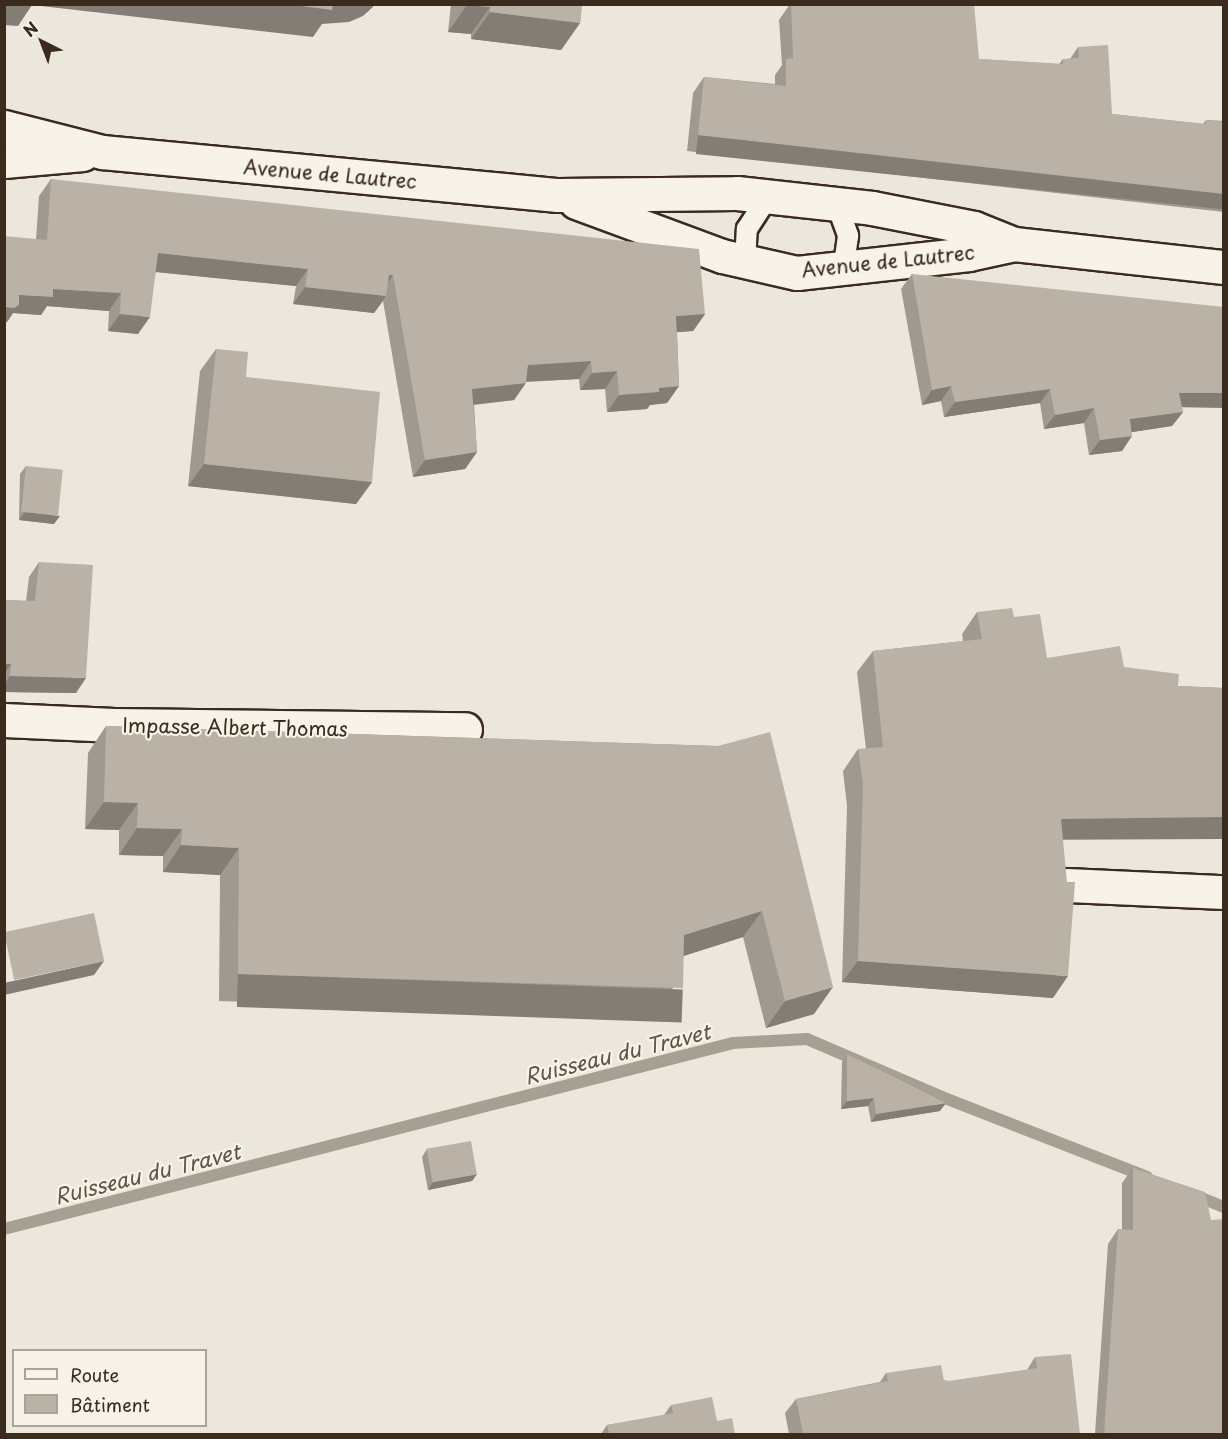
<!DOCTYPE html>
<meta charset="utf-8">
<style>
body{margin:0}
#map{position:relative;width:1228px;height:1439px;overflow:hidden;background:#ece7dc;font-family:"Playpen Sans",sans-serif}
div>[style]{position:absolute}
.stream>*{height:12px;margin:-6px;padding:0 6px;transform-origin:6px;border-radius:6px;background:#a89f93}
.roads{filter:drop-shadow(2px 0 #3b2a1e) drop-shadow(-2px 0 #3b2a1e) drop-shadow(0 2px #3b2a1e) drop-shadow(0 -2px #3b2a1e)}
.service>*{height:20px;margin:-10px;padding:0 10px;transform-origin:10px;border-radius:10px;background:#f7f3e8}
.minor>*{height:33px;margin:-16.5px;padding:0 16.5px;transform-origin:16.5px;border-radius:16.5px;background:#f7f3e8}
.secondary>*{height:33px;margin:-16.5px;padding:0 16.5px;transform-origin:16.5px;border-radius:16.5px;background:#f7f3e8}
.wall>*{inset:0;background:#a09990}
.shaded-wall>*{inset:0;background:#827d75;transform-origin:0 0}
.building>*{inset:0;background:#bab2a7;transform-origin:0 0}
span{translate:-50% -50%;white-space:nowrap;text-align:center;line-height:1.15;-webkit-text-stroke:4.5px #f7f3e8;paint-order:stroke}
.street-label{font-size:20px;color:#3b2a1e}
.water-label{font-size:21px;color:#615347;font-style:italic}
.frame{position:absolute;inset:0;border:6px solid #3b2a1e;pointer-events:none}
.legend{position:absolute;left:12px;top:1349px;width:195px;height:78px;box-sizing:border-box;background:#f7f3e8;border:2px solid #aca397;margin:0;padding:8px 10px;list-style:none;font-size:18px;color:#3b2a1e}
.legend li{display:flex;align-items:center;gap:12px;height:30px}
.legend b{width:30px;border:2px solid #aca397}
.north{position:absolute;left:12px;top:12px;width:60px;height:60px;-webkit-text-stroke:4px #f7f3e8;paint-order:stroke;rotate:318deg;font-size:16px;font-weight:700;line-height:24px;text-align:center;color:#3b2a1e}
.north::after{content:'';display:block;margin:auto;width:21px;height:27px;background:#3b2a1e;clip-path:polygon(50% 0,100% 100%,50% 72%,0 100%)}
</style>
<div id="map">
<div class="stream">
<div style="left:1194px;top:1195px;width:32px;rotate:22deg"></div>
<div style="left:4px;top:1229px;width:752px;rotate:-14.31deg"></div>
<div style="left:733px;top:1043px;width:74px;rotate:-3.1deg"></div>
<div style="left:807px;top:1039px;width:147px;rotate:23.2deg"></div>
<div style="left:942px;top:1097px;width:220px;rotate:21.3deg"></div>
</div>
<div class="roads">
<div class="service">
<div style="left:837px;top:205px;width:33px;rotate:70deg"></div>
<div style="left:848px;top:236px;width:30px;rotate:98deg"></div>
<div style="left:745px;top:263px;width:34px;rotate:-87deg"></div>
<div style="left:747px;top:229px;width:38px;rotate:-57deg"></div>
</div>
<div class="minor">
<div style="left:4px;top:720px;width:110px;rotate:2.6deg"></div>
<div style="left:114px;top:725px;width:351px;rotate:0.7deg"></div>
<div style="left:1067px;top:885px;width:157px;rotate:2.6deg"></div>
</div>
<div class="secondary">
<div style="left:4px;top:127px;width:101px;rotate:14.3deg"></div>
<div style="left:102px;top:152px;width:458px;rotate:5.4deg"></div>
<div style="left:558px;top:195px;width:179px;rotate:-0.6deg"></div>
<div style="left:737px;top:193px;width:136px;rotate:6.3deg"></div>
<div style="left:872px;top:208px;width:104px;rotate:11.1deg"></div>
<div style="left:974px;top:228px;width:43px;rotate:21.8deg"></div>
<div style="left:1014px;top:244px;width:211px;rotate:6.3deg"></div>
<div style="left:4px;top:161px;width:79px;rotate:-5.1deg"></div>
<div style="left:576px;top:202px;width:156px;rotate:20.3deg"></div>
<div style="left:722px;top:256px;width:77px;rotate:12.8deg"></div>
<div style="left:797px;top:273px;width:173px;rotate:-6.3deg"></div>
<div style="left:969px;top:254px;width:46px;rotate:-12.5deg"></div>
</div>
</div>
<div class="wall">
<div style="clip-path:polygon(451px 4px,582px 4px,580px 23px,561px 50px,471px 39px,471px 34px,448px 32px)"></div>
<div style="clip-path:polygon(790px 4px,979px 59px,1059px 64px,1063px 59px,1070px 59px,1078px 47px,1112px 114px,1203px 124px,1206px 120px,1224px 121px,1224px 212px,687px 151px,693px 93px,704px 77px,775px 84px,775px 75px,782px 65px,779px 20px)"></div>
<div style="clip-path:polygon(51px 179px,705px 314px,693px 331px,677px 332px,679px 386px,667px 403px,650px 405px,647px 409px,607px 412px,605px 389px,580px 390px,579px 379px,526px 382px,514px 400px,474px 405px,477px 452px,465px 469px,413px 477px,383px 301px,374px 313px,293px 304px,296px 286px,156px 272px,138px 334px,108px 331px,109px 311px,47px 306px,41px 315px,13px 313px,7px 322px,36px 239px,39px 196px)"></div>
<div style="clip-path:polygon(912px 274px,1182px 408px,1183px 412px,1172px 426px,1132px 432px,1122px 451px,1089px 455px,1084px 423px,1044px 429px,1040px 403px,944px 417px,941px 401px,922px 405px,901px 289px)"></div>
<div style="clip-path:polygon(216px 349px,246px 377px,372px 482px,356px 504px,188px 486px,200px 371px)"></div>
<div style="clip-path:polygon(26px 466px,54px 524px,19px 520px,20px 474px)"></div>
<div style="clip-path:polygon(39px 562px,76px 693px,4px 692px,4px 600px,26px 601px,29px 577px)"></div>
<div style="clip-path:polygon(977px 612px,1014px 617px,1047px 658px,1124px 667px,1178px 686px,1224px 688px,1224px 839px,1063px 840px,1053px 998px,842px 982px,847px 806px,843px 771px,858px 749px,866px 749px,857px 672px,873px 651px,963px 641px,962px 634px)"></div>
<div style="clip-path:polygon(106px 726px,718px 746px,814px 1014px,766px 1028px,743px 937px,683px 956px,664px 1015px,219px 1001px,220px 875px,163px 872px,163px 856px,119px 855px,119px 830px,85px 829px,88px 753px)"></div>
<div style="clip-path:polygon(847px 1054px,940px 1111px,871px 1122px,868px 1106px,841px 1109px,842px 1062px)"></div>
<div style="clip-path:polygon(427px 1149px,477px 1174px,472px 1181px,428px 1190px,422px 1157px)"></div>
<div style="clip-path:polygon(1133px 1168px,1211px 1220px,1224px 1434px,1095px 1434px,1108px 1244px,1118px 1229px,1122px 1229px,1122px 1183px)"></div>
<div style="clip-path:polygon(1035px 1357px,1080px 1434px,789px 1434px,785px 1413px,796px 1399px,880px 1382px,886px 1373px,950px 1381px,1027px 1370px)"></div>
<div style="clip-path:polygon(671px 1405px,717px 1421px,735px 1434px,601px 1434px,607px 1425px,664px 1415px)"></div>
</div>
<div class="shaded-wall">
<div style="clip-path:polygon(4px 4px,376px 4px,363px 16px,349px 22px,322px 24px,313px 37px,32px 5px,18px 26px,4px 25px)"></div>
<div style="clip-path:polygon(467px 5px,490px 7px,471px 34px,448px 32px)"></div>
<div style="clip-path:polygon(490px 12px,580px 23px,561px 50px,471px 39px)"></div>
<div style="left:698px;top:135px;width:529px;height:19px;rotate:6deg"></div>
<div style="clip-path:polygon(158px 253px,308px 269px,296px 286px,146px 271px)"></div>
<div style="clip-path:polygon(389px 275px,393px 275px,381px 292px)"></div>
<div style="clip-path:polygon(305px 287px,386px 296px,374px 313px,293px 304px)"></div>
<div style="clip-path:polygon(53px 289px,121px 293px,109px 311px,47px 306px,41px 315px,13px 313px,7px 322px,4px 323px,4px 307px,19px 295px)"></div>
<div style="clip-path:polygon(120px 314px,150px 317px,138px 334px,108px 331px)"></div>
<div style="clip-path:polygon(705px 314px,693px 331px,664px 333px,676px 316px)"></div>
<div style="clip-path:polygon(591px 361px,579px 379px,516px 382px,528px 365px)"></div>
<div style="clip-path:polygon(617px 371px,605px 389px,580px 390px,592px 373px)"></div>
<div style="clip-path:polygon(526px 383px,514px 400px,460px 406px,472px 389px)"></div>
<div style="clip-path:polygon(679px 386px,667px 403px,650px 405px,647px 409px,607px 412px,619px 395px,659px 388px)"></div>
<div style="clip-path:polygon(951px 386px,941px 401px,922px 405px,932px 390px)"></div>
<div style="clip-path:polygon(1050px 389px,1040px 403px,944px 417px,955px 402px)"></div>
<div style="clip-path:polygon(1179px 393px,1224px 393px,1224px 408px,1169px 407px)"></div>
<div style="clip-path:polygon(1094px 408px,1084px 423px,1044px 429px,1055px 415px)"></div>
<div style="clip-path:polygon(1183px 412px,1172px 426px,1119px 434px,1130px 419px)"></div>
<div style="clip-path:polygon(1132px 436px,1122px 451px,1089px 455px,1100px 440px)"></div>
<div style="clip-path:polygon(477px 452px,465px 469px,413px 477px,425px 460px)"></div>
<div style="clip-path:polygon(204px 464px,372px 482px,356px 504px,188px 486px)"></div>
<div style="clip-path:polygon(25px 512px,60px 516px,54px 524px,19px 520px)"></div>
<div style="clip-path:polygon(4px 664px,11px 664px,4px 674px)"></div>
<div style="clip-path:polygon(10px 676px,86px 678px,76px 693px,4px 692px,4px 685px)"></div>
<div style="clip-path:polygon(104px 802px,138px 803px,119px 830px,85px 829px)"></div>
<div style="left:1224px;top:817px;width:22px;height:163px;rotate:90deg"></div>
<div style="clip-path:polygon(137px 828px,182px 829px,163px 856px,119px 855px)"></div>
<div style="clip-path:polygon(181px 845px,239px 848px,220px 875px,163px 872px)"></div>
<div style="clip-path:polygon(762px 911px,743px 937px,665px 962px,684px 935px)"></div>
<div style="clip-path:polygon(104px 961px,94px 975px,4px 995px,4px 983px)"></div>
<div style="clip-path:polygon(858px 961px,1068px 976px,1053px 998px,842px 982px)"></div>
<div style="left:238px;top:974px;width:445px;height:33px;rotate:2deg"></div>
<div style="clip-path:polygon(833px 987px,814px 1014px,766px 1028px,785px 1001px)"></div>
<div style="clip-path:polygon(874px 1098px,868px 1106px,841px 1109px,847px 1101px)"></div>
<div style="clip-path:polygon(946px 1103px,940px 1111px,871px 1122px,876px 1114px)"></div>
<div style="clip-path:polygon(477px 1174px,472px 1181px,428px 1190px,433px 1182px)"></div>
</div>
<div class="building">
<div style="clip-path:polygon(286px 4px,333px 4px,332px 10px)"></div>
<div style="clip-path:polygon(582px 4px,580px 23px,490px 12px,490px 7px,467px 5px)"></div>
<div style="clip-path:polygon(791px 4px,974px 4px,979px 59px,1063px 64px,1063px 59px,1079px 58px,1078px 47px,1108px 45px,1112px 114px,1205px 124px,1206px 120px,1224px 122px,1224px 194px,698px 135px,704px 77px,786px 86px,786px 59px,793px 58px)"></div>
<div style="clip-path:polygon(51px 179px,699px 249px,705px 314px,676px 316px,679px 386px,659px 388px,659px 392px,619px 395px,617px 371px,592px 373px,591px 361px,528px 365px,526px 383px,472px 389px,477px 452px,425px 460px,393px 275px,389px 275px,386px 296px,305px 287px,308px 269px,158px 253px,150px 317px,120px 314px,121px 293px,53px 289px,53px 297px,19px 295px,19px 305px,14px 308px,4px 307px,4px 236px,47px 240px)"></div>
<div style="clip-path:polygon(912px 274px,1224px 307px,1224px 393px,1179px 393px,1183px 412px,1130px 419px,1132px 436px,1100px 440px,1094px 408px,1055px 415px,1050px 389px,955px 402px,951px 386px,932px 390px)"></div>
<div style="clip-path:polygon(216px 349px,248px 352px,246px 377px,380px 392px,372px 482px,204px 464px)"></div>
<div style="left:26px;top:466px;width:37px;height:46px;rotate:6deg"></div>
<div style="clip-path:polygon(39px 562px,93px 565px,86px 678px,10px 676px,11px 664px,4px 664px,4px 600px,35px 601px)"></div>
<div style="clip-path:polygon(1012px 608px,1014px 617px,1040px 614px,1047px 658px,1120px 646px,1124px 667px,1179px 674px,1178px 686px,1224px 688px,1224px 817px,1061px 819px,1067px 882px,1075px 882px,1068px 976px,858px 961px,863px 784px,858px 749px,883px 747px,873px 651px,982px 639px,977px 612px)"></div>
<div style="clip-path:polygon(106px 726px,718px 746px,770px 732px,833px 987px,785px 1001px,762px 911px,684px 935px,683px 988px,238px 974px,239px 848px,181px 845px,182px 829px,137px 828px,138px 803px,104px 802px)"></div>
<div style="left:94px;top:913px;width:49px;height:92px;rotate:78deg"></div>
<div style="clip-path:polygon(847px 1054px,946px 1103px,876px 1114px,874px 1098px,847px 1101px)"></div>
<div style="left:471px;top:1141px;width:34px;height:45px;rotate:80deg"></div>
<div style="clip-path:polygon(1133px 1168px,1205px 1192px,1211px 1220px,1224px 1219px,1224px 1434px,1104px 1434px,1118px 1229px,1133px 1230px)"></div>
<div style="clip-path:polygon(1071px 1354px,1080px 1434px,797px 1434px,803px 1433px,796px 1399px,888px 1381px,886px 1373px,941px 1365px,944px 1381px,950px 1381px,1037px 1368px,1035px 1357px)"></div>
<div style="clip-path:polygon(712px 1397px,717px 1421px,732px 1418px,735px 1434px,609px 1434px,607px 1425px,673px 1413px,671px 1405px)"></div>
</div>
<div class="street-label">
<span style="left:330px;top:174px;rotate:5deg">Avenue de Lautrec</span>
<span style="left:888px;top:261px;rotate:-6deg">Avenue de Lautrec</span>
<span style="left:235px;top:727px;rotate:1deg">Impasse Albert Thomas</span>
</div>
<div class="water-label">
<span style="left:617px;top:1053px;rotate:-14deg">Ruisseau du Travet</span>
<span style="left:147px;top:1173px;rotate:-14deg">Ruisseau du Travet</span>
</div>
<div class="frame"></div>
<ul class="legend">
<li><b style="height:8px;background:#f7f3e8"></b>Route</li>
<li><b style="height:16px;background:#bab2a7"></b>Bâtiment</li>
</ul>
<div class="north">N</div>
</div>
